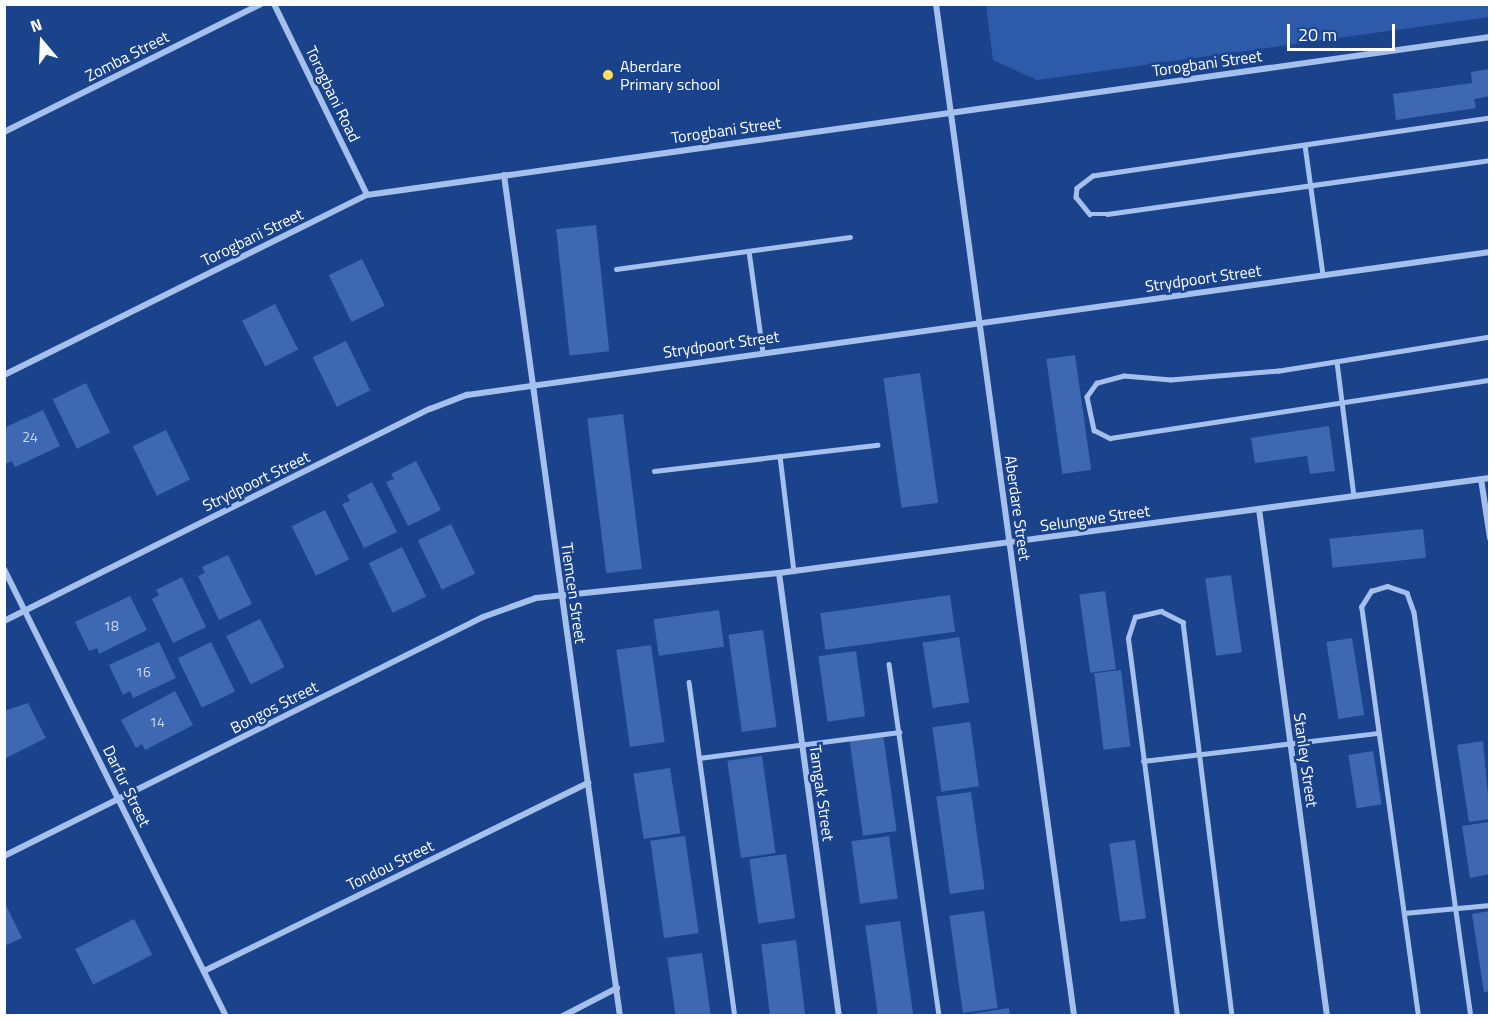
<!DOCTYPE html>
<style>
body{margin:0}
#map{position:relative;width:1494px;height:1020px;overflow:hidden;background:#1a438c;font-family:"Titillium Web",sans-serif}
div>[style]{position:absolute}
.green>*{inset:0;background:#2d5baa}
.building>*{inset:0;background:#3e69b2;transform-origin:0 0}
.service>*{height:4.5px;margin:-2.25px;padding:0 2.25px;transform-origin:2.25px;border-radius:2.25px;background:#a5c0ed}
.minor>*{height:6px;margin:-3px;padding:0 3px;transform-origin:3px;border-radius:3px;background:#a5c0ed}
.dots>*{width:16px;height:16px;translate:-50% -50%;box-sizing:border-box;border:3px solid #1a438c;border-radius:50%}
span{translate:-50% -50%;white-space:nowrap;text-align:center;line-height:1.15;-webkit-text-stroke:5px #1a438c;paint-order:stroke}
.number-label{font-size:14px;color:#cfdaec}
.number-label span{-webkit-text-stroke-width:0}
.street-label{font-size:16px;color:#fff}
.poi-label{font-size:16px;color:#fff}
.left{translate:0 -50%;text-align:left}
.frame{position:absolute;inset:0;border:6px solid #fff;pointer-events:none}
.north{position:absolute;left:12px;top:12px;width:60px;height:60px;-webkit-text-stroke:4px #1a438c;paint-order:stroke;rotate:341deg;font-size:16px;font-weight:700;line-height:24px;text-align:center;color:#fff}
.north::after{content:'';display:block;margin:auto;width:21px;height:27px;background:#fff;clip-path:polygon(50% 0,100% 100%,50% 72%,0 100%)}
.scale{position:absolute;left:1287px;top:24px;width:108px;height:27px;box-sizing:border-box;border:3px solid #fff;border-top:0;padding-left:8px;font-size:18px;line-height:21px;white-space:nowrap;color:#fff;-webkit-text-stroke:4px #1a438c;paint-order:stroke}
</style>
<div id="map">
<div class="green">
<div style="clip-path:polygon(1489px 4px,1489px 17px,1037px 80px,993px 60px,986px 5px)"></div>
</div>
<div class="building">
<div style="clip-path:polygon(1490px 69px,1490px 96px,1474px 99px,1476px 108px,1396px 120px,1393px 94px,1472px 83px,1471px 72px)"></div>
<div style="left:596px;top:225px;width:127px;height:40px;rotate:84deg"></div>
<div style="left:362px;top:259px;width:52px;height:37px;rotate:64deg"></div>
<div style="left:275px;top:304px;width:51px;height:37px;rotate:63deg"></div>
<div style="left:346px;top:341px;width:55px;height:37px;rotate:64deg"></div>
<div style="left:1075px;top:355px;width:116px;height:29px;rotate:82deg"></div>
<div style="left:920px;top:373px;width:131px;height:37px;rotate:82deg"></div>
<div style="left:86px;top:383px;width:55px;height:37px;rotate:64deg"></div>
<div style="clip-path:polygon(43px 410px,60px 446px,15px 467px,12px 461px,5px 464px,4px 428px)"></div>
<div style="left:623px;top:414px;width:156px;height:36px;rotate:83deg"></div>
<div style="clip-path:polygon(1329px 426px,1335px 471px,1310px 474px,1307px 456px,1255px 463px,1251px 438px)"></div>
<div style="left:166px;top:430px;width:55px;height:37px;rotate:64deg"></div>
<div style="clip-path:polygon(416px 461px,441px 510px,408px 526px,386px 482px,394px 479px,391px 474px)"></div>
<div style="clip-path:polygon(372px 482px,397px 532px,364px 548px,342px 504px,350px 501px,347px 495px)"></div>
<div style="left:325px;top:510px;width:55px;height:37px;rotate:64deg"></div>
<div style="left:451px;top:524px;width:55px;height:37px;rotate:64deg"></div>
<div style="left:1423px;top:529px;width:29px;height:94px;rotate:84deg"></div>
<div style="left:402px;top:547px;width:55px;height:37px;rotate:64deg"></div>
<div style="clip-path:polygon(228px 555px,252px 604px,219px 620px,198px 576px,205px 573px,202px 567px)"></div>
<div style="left:1231px;top:575px;width:78px;height:26px;rotate:82deg"></div>
<div style="clip-path:polygon(182px 577px,206px 627px,173px 643px,152px 599px,159px 595px,156px 590px)"></div>
<div style="left:1105px;top:591px;width:79px;height:26px;rotate:82deg"></div>
<div style="left:950px;top:595px;width:37px;height:131px;rotate:82deg"></div>
<div style="clip-path:polygon(130px 596px,147px 630px,99px 654px,97px 648px,89px 651px,75px 622px)"></div>
<div style="left:719px;top:610px;width:37px;height:66px;rotate:82deg"></div>
<div style="left:260px;top:619px;width:54px;height:38px;rotate:63deg"></div>
<div style="left:763px;top:630px;width:98px;height:35px;rotate:82deg"></div>
<div style="left:959px;top:637px;width:66px;height:37px;rotate:81deg"></div>
<div style="left:1352px;top:638px;width:78px;height:26px;rotate:81deg"></div>
<div style="clip-path:polygon(159px 642px,176px 678px,133px 698px,130px 691px,123px 695px,109px 665px)"></div>
<div style="left:211px;top:642px;width:55px;height:37px;rotate:64deg"></div>
<div style="left:651px;top:645px;width:98px;height:35px;rotate:82deg"></div>
<div style="left:856px;top:651px;width:66px;height:38px;rotate:82deg"></div>
<div style="left:1121px;top:670px;width:77px;height:27px;rotate:83deg"></div>
<div style="clip-path:polygon(175px 691px,193px 725px,145px 750px,142px 744px,136px 748px,121px 720px)"></div>
<div style="clip-path:polygon(28px 703px,46px 738px,4px 759px,4px 711px)"></div>
<div style="left:970px;top:722px;width:65px;height:38px;rotate:82deg"></div>
<div style="left:883px;top:734px;width:98px;height:34px;rotate:82deg"></div>
<div style="clip-path:polygon(1483px 741px,1490px 819px,1469px 822px,1457px 745px)"></div>
<div style="left:1373px;top:751px;width:54px;height:25px;rotate:81deg"></div>
<div style="left:762px;top:756px;width:98px;height:35px;rotate:82deg"></div>
<div style="left:670px;top:768px;width:66px;height:37px;rotate:81deg"></div>
<div style="left:971px;top:792px;width:98px;height:35px;rotate:82deg"></div>
<div style="clip-path:polygon(1489px 822px,1490px 874px,1470px 878px,1462px 826px)"></div>
<div style="left:685px;top:836px;width:98px;height:35px;rotate:82deg"></div>
<div style="left:889px;top:836px;width:63px;height:38px;rotate:82deg"></div>
<div style="left:1135px;top:840px;width:79px;height:26px;rotate:82deg"></div>
<div style="left:786px;top:854px;width:65px;height:37px;rotate:82deg"></div>
<div style="clip-path:polygon(4px 901px,22px 938px,4px 946px)"></div>
<div style="left:984px;top:911px;width:98px;height:35px;rotate:82deg"></div>
<div style="clip-path:polygon(1490px 911px,1490px 991px,1484px 992px,1472px 914px)"></div>
<div style="left:134px;top:919px;width:40px;height:66px;rotate:63deg"></div>
<div style="left:900px;top:921px;width:96px;height:35px;rotate:82deg"></div>
<div style="left:796px;top:940px;width:77px;height:35px;rotate:83deg"></div>
<div style="left:702px;top:953px;width:64px;height:35px;rotate:82deg"></div>
<div style="clip-path:polygon(1009px 1008px,1010px 1016px,971px 1016px,971px 1014px)"></div>
</div>
<div class="service">
<div style="left:1490px;top:118px;width:401px;rotate:171.7deg"></div>
<div style="left:1093px;top:176px;width:20px;rotate:143deg"></div>
<div style="left:1077px;top:188px;width:9px;rotate:96deg"></div>
<div style="left:1076px;top:197px;width:22px;rotate:51deg"></div>
<div style="left:1090px;top:214px;width:17px"></div>
<div style="left:1107px;top:214px;width:387px;rotate:-8deg"></div>
<div style="left:1305px;top:145px;width:131px;rotate:82.1deg"></div>
<div style="left:749px;top:251px;width:102px;rotate:82.1deg"></div>
<div style="left:616px;top:269px;width:236px;rotate:-7.8deg"></div>
<div style="left:1490px;top:337px;width:214px;rotate:170.8deg"></div>
<div style="left:1279px;top:371px;width:108px;rotate:175.2deg"></div>
<div style="left:1171px;top:380px;width:47px;rotate:-175.1deg"></div>
<div style="left:1124px;top:376px;width:28px;rotate:165deg"></div>
<div style="left:1097px;top:383px;width:17px;rotate:126deg"></div>
<div style="left:1087px;top:397px;width:34px;rotate:78deg"></div>
<div style="left:1094px;top:430px;width:18px;rotate:27deg"></div>
<div style="left:1110px;top:438px;width:384px;rotate:-8.7deg"></div>
<div style="left:1337px;top:362px;width:135px;rotate:82.8deg"></div>
<div style="left:780px;top:456px;width:116px;rotate:83.1deg"></div>
<div style="left:654px;top:471px;width:225px;rotate:-6.7deg"></div>
<div style="left:889px;top:664px;width:356px;rotate:81.9deg"></div>
<div style="left:689px;top:682px;width:337px;rotate:82.2deg"></div>
<div style="left:699px;top:758px;width:202px;rotate:-7.4deg"></div>
<div style="left:1143px;top:761px;width:237px;rotate:-6.8deg"></div>
<div style="left:1404px;top:913px;width:86px;rotate:-5.3deg"></div>
<div style="left:1177px;top:1016px;width:381px;rotate:-97.4deg"></div>
<div style="left:1128px;top:638px;width:22px;rotate:-72deg"></div>
<div style="left:1135px;top:617px;width:27px;rotate:-13deg"></div>
<div style="left:1161px;top:611px;width:25px;rotate:27deg"></div>
<div style="left:1183px;top:622px;width:397px;rotate:82.9deg"></div>
<div style="left:1418px;top:1016px;width:413px;rotate:-97.9deg"></div>
<div style="left:1361px;top:607px;width:19px;rotate:-58deg"></div>
<div style="left:1371px;top:591px;width:17px;rotate:-17deg"></div>
<div style="left:1387px;top:586px;width:21px;rotate:19deg"></div>
<div style="left:1407px;top:593px;width:20px;rotate:70deg"></div>
<div style="left:1414px;top:612px;width:408px;rotate:82deg"></div>
</div>
<div class="minor">
<div style="left:274px;top:4px;width:212px;rotate:64deg"></div>
<div style="left:936px;top:4px;width:1021px;rotate:82.23deg"></div>
<div style="left:4px;top:132px;width:287px;rotate:-26.5deg"></div>
<div style="left:504px;top:175px;width:849px;rotate:82.15deg"></div>
<div style="left:4px;top:375px;width:405px;rotate:-26.4deg"></div>
<div style="left:367px;top:195px;width:1134px;rotate:-8.01deg"></div>
<div style="left:1481px;top:479px;width:60px;rotate:81.3deg"></div>
<div style="left:1259px;top:509px;width:512px;rotate:82.36deg"></div>
<div style="left:4px;top:569px;width:499px;rotate:63.6deg"></div>
<div style="left:779px;top:573px;width:447px;rotate:82.3deg"></div>
<div style="left:4px;top:621px;width:476px;rotate:-26.5deg"></div>
<div style="left:430px;top:409px;width:40px;rotate:-21deg"></div>
<div style="left:467px;top:395px;width:1033px;rotate:-7.96deg"></div>
<div style="left:4px;top:856px;width:535px;rotate:-26.52deg"></div>
<div style="left:483px;top:617px;width:56px;rotate:-19.7deg"></div>
<div style="left:536px;top:598px;width:244px;rotate:-5.9deg"></div>
<div style="left:779px;top:573px;width:717px;rotate:-7.61deg"></div>
<div style="left:204px;top:971px;width:428px;rotate:-26.1deg"></div>
<div style="left:563px;top:1016px;width:61px;rotate:-27.4deg"></div>
</div>
<div class="dots">
<div style="left:608px;top:75px;background:#ffde62"></div>
</div>
<div class="number-label">
<span style="left:30px;top:437px">24</span>
<span style="left:111px;top:626px">18</span>
<span style="left:143px;top:672px">16</span>
<span style="left:157px;top:722px">14</span>
</div>
<div class="street-label">
<span style="left:127px;top:56px;rotate:-27deg">Zomba Street</span>
<span style="left:1207px;top:63px;rotate:-8deg">Torogbani Street</span>
<span style="left:333px;top:94px;rotate:64deg">Torogbani Road</span>
<span style="left:726px;top:130px;rotate:-8deg">Torogbani Street</span>
<span style="left:252px;top:237px;rotate:-26deg">Torogbani Street</span>
<span style="left:1203px;top:278px;rotate:-8deg">Strydpoort Street</span>
<span style="left:721px;top:344px;rotate:-8deg">Strydpoort Street</span>
<span style="left:256px;top:481px;rotate:-26deg">Strydpoort Street</span>
<span style="left:1018px;top:508px;rotate:82deg">Aberdare Street</span>
<span style="left:1095px;top:518px;rotate:-8deg">Selungwe Street</span>
<span style="left:574px;top:593px;rotate:82deg">Tiemcen Street</span>
<span style="left:274px;top:707px;rotate:-27deg">Bongos Street</span>
<span style="left:1306px;top:760px;rotate:82deg">Stanley Street</span>
<span style="left:127px;top:786px;rotate:64deg">Darfur Street</span>
<span style="left:822px;top:793px;rotate:82deg">Tamgak Street</span>
<span style="left:390px;top:865px;rotate:-26deg">Tondou Street</span>
</div>
<div class="poi-label">
<span class="left" style="left:620px;top:75px">Aberdare<br>Primary school</span>
</div>
<div class="frame"></div>
<div class="north">N</div>
<div class="scale">20 m</div>
</div>
